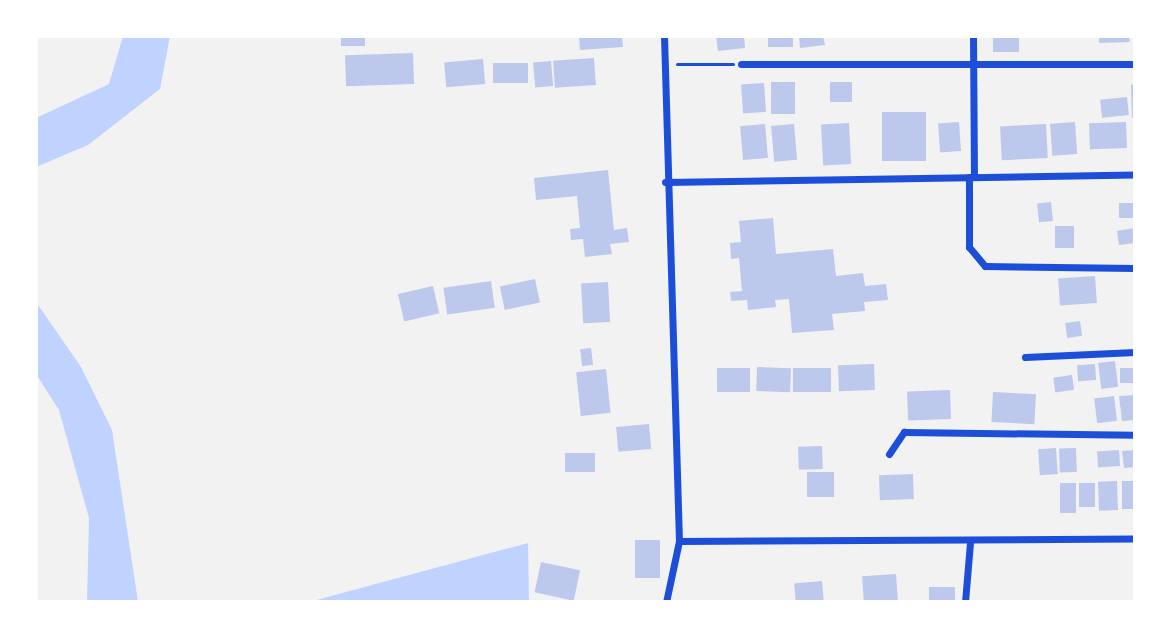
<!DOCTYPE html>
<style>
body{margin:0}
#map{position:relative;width:1171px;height:638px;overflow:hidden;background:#f2f2f2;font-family:"Sofia Sans Condensed",sans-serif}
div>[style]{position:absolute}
.water>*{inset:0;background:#bfd3fe}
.building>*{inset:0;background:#bdc9ec;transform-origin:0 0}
.path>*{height:3px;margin:-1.5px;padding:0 1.5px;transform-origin:1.5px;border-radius:1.5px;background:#1d4ed8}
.minor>*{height:7px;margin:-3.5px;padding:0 3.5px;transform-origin:3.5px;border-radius:3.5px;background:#1d4ed8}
span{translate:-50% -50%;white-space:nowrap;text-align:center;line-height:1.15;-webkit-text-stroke:8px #fff;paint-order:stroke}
.frame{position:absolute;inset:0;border:38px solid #fff;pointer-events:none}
</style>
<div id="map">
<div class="water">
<div style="clip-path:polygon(123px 36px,170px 36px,160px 89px,88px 145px,36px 167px,36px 118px,109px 84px)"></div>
<div style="clip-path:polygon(36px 302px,81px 367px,112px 430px,138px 602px,87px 602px,89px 518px,59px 410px,36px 374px)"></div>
<div style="clip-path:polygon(528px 543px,529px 602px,309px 602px)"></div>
</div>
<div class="building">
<div style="left:341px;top:36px;width:24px;height:10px"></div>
<div style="clip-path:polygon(579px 36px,622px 36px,623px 47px,580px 50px)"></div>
<div style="clip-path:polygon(716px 36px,744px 36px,745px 48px,718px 51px)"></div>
<div style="left:768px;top:36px;width:25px;height:11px"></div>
<div style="clip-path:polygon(799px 36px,823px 36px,825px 45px,800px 48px)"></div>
<div style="left:993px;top:36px;width:26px;height:16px"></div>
<div style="clip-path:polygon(1099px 36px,1129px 36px,1130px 42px,1099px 43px)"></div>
<div style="left:413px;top:53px;width:31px;height:68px;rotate:88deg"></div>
<div style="left:594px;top:58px;width:27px;height:41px;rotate:86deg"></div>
<div style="left:483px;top:59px;width:25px;height:39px;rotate:85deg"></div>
<div style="left:551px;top:61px;width:25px;height:18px;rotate:85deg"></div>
<div style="left:528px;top:63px;width:20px;height:35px;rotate:90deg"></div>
<div style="left:771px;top:82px;width:24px;height:32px"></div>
<div style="left:830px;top:82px;width:22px;height:20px"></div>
<div style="left:764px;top:83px;width:29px;height:23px;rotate:86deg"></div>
<div style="clip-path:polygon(1135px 84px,1135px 118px,1132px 118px,1131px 85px)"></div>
<div style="left:1127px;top:97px;width:18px;height:27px;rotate:84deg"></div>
<div style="left:882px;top:112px;width:44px;height:49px"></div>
<div style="left:959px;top:122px;width:29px;height:21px;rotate:86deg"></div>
<div style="left:1075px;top:122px;width:32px;height:25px;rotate:86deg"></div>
<div style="left:1126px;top:122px;width:26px;height:37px;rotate:88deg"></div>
<div style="left:849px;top:123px;width:41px;height:28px;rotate:87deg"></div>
<div style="left:765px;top:124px;width:34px;height:25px;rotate:85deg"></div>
<div style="left:794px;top:124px;width:36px;height:23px;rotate:85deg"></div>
<div style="left:1046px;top:124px;width:34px;height:46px;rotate:87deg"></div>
<div style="clip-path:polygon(608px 170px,614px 230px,627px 228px,629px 242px,610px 244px,612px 254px,585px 257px,583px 239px,571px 240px,570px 229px,580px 228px,577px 196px,536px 200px,534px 178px)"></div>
<div style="left:1051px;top:202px;width:19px;height:14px;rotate:84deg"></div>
<div style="left:1135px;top:203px;width:15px;height:16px;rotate:90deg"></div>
<div style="clip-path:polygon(773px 218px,776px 254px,833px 249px,836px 276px,863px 273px,865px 286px,886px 284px,888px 300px,864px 302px,865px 311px,832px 314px,834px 330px,792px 333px,789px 299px,775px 300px,776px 307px,748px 310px,747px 300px,731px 301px,730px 292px,742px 291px,739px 258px,731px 259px,730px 243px,741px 242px,739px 221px)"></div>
<div style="left:1055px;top:226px;width:19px;height:22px"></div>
<div style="clip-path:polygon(1135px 228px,1135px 243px,1119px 245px,1117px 231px)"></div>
<div style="left:1095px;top:276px;width:27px;height:37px;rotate:86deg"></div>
<div style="left:535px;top:279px;width:24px;height:36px;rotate:78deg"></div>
<div style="left:491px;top:281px;width:27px;height:48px;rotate:82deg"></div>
<div style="left:608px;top:282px;width:40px;height:27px;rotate:87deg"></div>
<div style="left:433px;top:286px;width:28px;height:36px;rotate:77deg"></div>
<div style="left:1080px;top:321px;width:15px;height:15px;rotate:82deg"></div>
<div style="left:591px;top:348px;width:17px;height:11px;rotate:83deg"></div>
<div style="left:1115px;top:361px;width:26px;height:17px;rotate:83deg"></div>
<div style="left:874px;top:364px;width:26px;height:36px;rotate:88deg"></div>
<div style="left:1095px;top:364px;width:16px;height:18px;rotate:86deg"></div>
<div style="left:757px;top:367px;width:34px;height:24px;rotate:2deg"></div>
<div style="left:717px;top:368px;width:33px;height:24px"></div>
<div style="left:793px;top:368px;width:38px;height:24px"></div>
<div style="left:1120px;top:368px;width:13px;height:15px"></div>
<div style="left:606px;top:369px;width:44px;height:30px;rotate:84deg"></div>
<div style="left:1072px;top:375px;width:15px;height:19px;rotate:82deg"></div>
<div style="left:950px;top:390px;width:29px;height:43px;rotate:88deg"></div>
<div style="left:993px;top:392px;width:43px;height:30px;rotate:3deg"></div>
<div style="clip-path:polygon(1135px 395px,1135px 420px,1122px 421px,1119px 396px)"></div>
<div style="left:1114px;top:396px;width:25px;height:20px;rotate:83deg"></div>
<div style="left:649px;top:424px;width:25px;height:33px;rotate:85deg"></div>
<div style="left:822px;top:446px;width:23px;height:24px;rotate:88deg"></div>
<div style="left:1056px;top:448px;width:26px;height:18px;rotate:86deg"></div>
<div style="left:1076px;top:448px;width:24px;height:17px;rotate:88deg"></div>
<div style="left:1119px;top:450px;width:16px;height:22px;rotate:86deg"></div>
<div style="clip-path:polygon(1135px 450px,1135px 467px,1124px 468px,1122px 451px)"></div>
<div style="left:565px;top:453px;width:30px;height:19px"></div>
<div style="left:807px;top:472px;width:27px;height:25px"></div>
<div style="left:913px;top:474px;width:25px;height:34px;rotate:88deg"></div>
<div style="left:1117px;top:481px;width:29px;height:19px;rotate:88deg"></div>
<div style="left:1135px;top:481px;width:28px;height:13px;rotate:90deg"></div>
<div style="left:1060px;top:483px;width:16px;height:30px"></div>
<div style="left:1079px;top:483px;width:16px;height:24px"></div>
<div style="left:635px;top:540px;width:25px;height:38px"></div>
<div style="left:541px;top:562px;width:40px;height:31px;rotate:12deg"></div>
<div style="left:896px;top:574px;width:28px;height:34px;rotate:86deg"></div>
<div style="left:822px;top:581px;width:21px;height:28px;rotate:85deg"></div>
<div style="left:929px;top:587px;width:26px;height:15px"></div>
</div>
<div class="path">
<div style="left:677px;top:64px;width:56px"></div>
</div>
<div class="minor">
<div style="left:664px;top:36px;width:505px;rotate:88.3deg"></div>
<div style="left:679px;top:541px;width:62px;rotate:102deg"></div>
<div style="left:973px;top:36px;width:140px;rotate:89.6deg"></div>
<div style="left:741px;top:64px;width:394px"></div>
<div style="left:969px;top:177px;width:70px;rotate:90deg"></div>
<div style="left:969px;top:247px;width:25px;rotate:50deg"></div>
<div style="left:985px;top:266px;width:150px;rotate:0.8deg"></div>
<div style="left:665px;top:182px;width:470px;rotate:-0.9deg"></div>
<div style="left:1025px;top:357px;width:110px;rotate:-2.6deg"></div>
<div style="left:889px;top:454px;width:27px;rotate:-56deg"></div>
<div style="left:904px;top:432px;width:231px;rotate:0.7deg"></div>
<div style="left:679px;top:541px;width:456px;rotate:-0.3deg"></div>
<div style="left:965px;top:602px;width:60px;rotate:-85.2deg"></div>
</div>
<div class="frame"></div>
</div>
